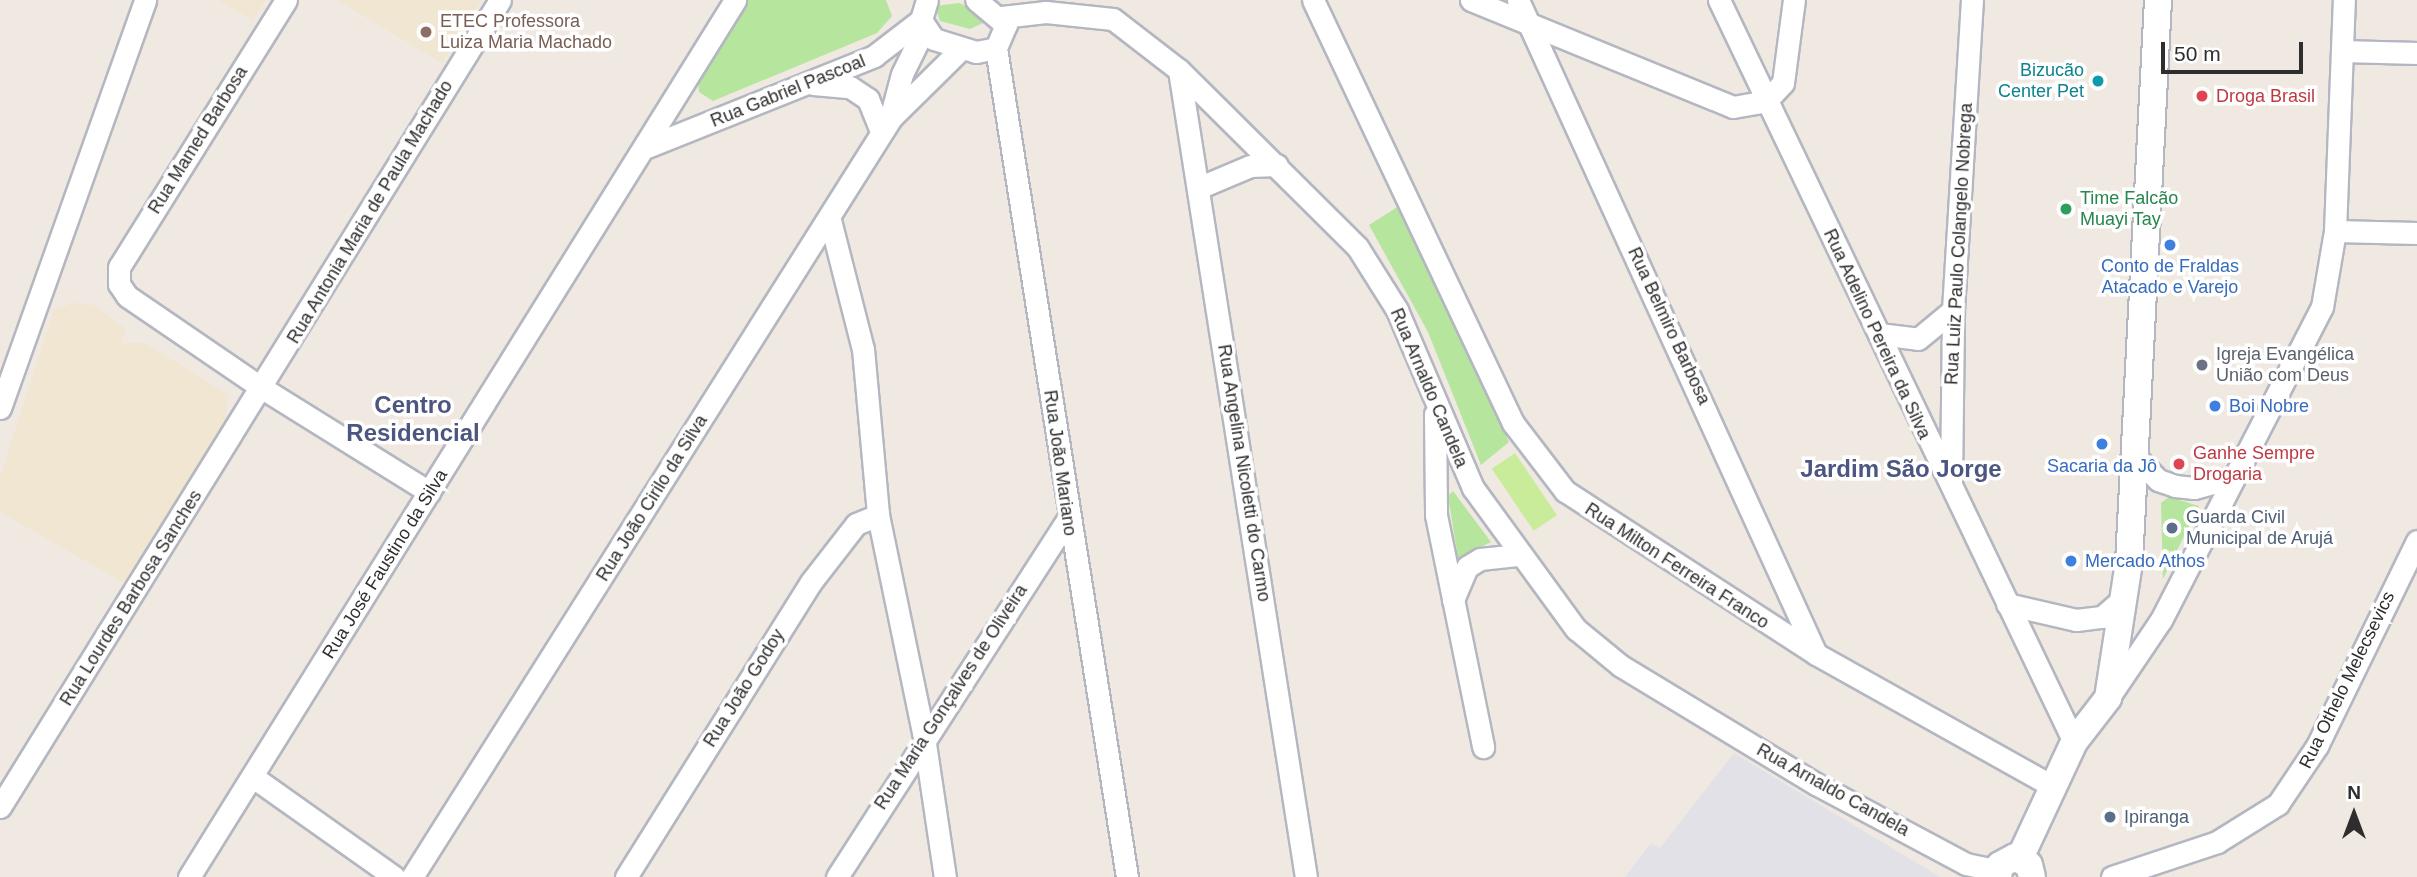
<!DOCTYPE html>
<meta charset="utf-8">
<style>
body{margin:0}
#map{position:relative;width:2417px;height:877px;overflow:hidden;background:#efe9e1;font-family:Arial,sans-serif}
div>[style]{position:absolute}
.industrial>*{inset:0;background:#e3e1e8}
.education>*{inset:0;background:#f0e6d1}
.green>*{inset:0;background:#b6e59e}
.pitch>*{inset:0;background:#c9ec9a;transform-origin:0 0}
.roads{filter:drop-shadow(2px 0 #b4b7c1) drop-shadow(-2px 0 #b4b7c1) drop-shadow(0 2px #b4b7c1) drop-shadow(0 -2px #b4b7c1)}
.minor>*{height:21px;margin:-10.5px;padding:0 10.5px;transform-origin:10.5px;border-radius:10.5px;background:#fff}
.tertiary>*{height:26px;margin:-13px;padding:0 13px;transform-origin:13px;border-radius:13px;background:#fff}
.dots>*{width:19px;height:19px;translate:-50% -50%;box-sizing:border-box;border:4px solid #fff;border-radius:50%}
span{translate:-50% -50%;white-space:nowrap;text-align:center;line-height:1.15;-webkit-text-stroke:7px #fff;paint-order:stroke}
.education-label{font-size:18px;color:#785e54}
.left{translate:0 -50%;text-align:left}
.culture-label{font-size:18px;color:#0d838f}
.right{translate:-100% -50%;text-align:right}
.street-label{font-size:18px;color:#2e2e2e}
.health-label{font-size:18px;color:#be3a42}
.leisure-label{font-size:18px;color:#27864d}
.shop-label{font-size:18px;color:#366cbe}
.worship-label{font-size:18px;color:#5b616d}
.service-label{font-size:18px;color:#4e5e75}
.district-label{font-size:24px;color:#4d5680;font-weight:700}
.north{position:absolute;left:2319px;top:779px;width:70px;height:70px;-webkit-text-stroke:5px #fff;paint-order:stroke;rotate:0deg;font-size:19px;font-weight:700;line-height:28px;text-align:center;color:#2e2e2e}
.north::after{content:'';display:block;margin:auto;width:24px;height:32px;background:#2e2e2e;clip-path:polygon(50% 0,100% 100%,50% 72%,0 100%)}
.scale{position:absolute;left:2161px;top:42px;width:142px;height:32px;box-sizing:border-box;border:4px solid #2e2e2e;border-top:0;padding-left:9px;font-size:21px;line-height:24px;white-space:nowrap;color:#2e2e2e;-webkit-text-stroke:5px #fff;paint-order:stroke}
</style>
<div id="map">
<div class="industrial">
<div style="clip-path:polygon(1734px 753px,1940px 877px,1625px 877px,1651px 843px,1660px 848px)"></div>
</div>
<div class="education">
<div style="clip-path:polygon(218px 0,266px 0,253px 20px)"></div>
<div style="clip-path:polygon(337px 0,482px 0,442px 63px)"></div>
<div style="clip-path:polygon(74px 303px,93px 305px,126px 329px,122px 343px,145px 343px,228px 395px,225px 421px,126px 584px,0 512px,0 477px,54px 310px)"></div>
</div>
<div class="green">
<div style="clip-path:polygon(748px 0,886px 0,892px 16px,877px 33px,713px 101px,699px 92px,698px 82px)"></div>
<div style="clip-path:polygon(960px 3px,980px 15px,983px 23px,970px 29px,940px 21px,935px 6px)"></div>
<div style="clip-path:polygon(1399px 206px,1509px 442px,1481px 465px,1428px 332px,1369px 225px)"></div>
<div style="clip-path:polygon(1453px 491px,1491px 542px,1458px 558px,1448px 496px)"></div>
<div style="clip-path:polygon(2169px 497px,2199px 506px,2163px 579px,2161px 503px)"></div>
</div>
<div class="pitch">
<div style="left:1515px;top:453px;width:75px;height:28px;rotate:56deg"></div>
</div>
<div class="roads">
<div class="minor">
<div style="left:286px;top:0;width:315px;rotate:122deg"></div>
<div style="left:119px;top:267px;width:17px;rotate:90deg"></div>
<div style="left:119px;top:284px;width:14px;rotate:56deg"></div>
<div style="left:127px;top:296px;width:163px;rotate:34.3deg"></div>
<div style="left:262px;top:388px;width:197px;rotate:31.9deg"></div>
<div style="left:927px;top:0;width:21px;rotate:107deg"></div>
<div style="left:921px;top:20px;width:23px;rotate:56deg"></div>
<div style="left:934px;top:39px;width:44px;rotate:17.2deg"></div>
<div style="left:976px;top:52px;width:20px;rotate:-11deg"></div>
<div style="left:996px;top:48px;width:25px;rotate:-67deg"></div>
<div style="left:1006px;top:25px;width:39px;rotate:-140deg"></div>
<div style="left:1313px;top:0;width:468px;rotate:64.7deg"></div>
<div style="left:1513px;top:423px;width:86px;rotate:52.6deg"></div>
<div style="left:1565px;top:491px;width:299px;rotate:33deg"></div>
<div style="left:1816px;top:654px;width:273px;rotate:29.2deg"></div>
<div style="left:1471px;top:0;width:283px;rotate:22.2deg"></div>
<div style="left:1733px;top:107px;width:34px;rotate:-10deg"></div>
<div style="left:1766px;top:101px;width:25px;rotate:-47deg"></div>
<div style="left:1783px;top:83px;width:84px;rotate:-82.5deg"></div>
<div style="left:1518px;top:0;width:719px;rotate:65.5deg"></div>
<div style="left:1719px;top:0;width:823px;rotate:64.43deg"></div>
<div style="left:1002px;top:17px;width:44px;rotate:-6.5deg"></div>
<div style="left:1046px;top:12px;width:67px;rotate:6deg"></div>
<div style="left:1113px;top:19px;width:83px;rotate:37.7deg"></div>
<div style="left:1179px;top:70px;width:252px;rotate:44.8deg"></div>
<div style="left:1358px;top:248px;width:73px;rotate:57.8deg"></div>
<div style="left:1397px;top:310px;width:194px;rotate:66.9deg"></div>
<div style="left:1473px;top:488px;width:175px;rotate:53.9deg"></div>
<div style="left:1576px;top:629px;width:58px;rotate:39.4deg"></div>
<div style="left:1621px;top:666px;width:228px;rotate:31.2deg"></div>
<div style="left:1816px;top:784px;width:170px;rotate:28.1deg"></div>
<div style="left:1966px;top:864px;width:33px;rotate:12deg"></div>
<div style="left:996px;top:48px;width:839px;rotate:81.02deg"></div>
<div style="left:2342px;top:51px;width:75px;rotate:1.5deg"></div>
<div style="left:1179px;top:70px;width:817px;rotate:81.06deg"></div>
<div style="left:813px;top:84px;width:37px;rotate:5deg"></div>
<div style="left:850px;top:87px;width:22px;rotate:34deg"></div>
<div style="left:868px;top:99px;width:35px;rotate:68deg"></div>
<div style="left:891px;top:115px;width:42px;rotate:-75deg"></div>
<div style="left:902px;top:74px;width:50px;rotate:-63.9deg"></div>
<div style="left:647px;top:147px;width:245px;rotate:-21.8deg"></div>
<div style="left:874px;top:56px;width:59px;rotate:-37.5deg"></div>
<div style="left:1198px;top:188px;width:56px;rotate:-22.9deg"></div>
<div style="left:1250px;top:166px;width:27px;rotate:-2deg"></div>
<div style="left:830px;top:220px;width:133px;rotate:75.7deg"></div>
<div style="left:863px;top:349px;width:167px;rotate:84.8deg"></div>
<div style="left:878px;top:515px;width:227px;rotate:78.3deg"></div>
<div style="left:924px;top:737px;width:142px;rotate:81.5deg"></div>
<div style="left:2335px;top:231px;width:82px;rotate:1.4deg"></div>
<div style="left:1879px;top:334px;width:39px;rotate:7deg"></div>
<div style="left:1918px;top:339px;width:45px;rotate:-39.6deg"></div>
<div style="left:0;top:408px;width:433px;rotate:-70.4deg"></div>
<div style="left:1435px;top:414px;width:101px;rotate:89.4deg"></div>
<div style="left:1436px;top:515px;width:237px;rotate:78.5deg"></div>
<div style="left:2134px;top:455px;width:35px;rotate:46deg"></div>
<div style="left:2158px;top:480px;width:18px;rotate:19deg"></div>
<div style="left:2175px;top:486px;width:19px;rotate:6deg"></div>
<div style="left:2194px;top:488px;width:39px;rotate:-15deg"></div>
<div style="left:1951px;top:483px;width:173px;rotate:-89.3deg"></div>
<div style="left:1953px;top:310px;width:311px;rotate:-86.5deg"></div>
<div style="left:1453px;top:600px;width:36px;rotate:-67deg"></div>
<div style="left:1467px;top:567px;width:15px;rotate:-32deg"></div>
<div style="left:1480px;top:559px;width:37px;rotate:-6deg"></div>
<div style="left:2007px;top:604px;width:71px;rotate:13.1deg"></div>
<div style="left:2076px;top:620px;width:26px;rotate:-7deg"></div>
<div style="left:2102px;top:617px;width:28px;rotate:-41deg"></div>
<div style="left:2111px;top:694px;width:89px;rotate:-56deg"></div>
<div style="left:2161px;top:620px;width:352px;rotate:-62.8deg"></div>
<div style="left:2322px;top:307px;width:77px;rotate:-80.3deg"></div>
<div style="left:2335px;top:231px;width:231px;rotate:-87.8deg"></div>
<div style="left:253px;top:777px;width:173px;rotate:35.3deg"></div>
<div style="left:0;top:807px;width:949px;rotate:-58.22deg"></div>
<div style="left:189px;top:877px;width:1033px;rotate:-58.09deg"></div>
<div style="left:412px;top:877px;width:898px;rotate:-57.74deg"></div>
<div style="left:891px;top:118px;width:98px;rotate:-44.6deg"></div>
<div style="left:626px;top:877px;width:348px;rotate:-57.9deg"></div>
<div style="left:811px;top:582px;width:73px;rotate:-52.2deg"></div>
<div style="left:856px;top:524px;width:24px;rotate:-22deg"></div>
<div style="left:837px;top:877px;width:426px;rotate:-57.2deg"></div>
<div style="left:2112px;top:877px;width:111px;rotate:-18.4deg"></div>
<div style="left:2217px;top:842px;width:72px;rotate:-31.9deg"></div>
<div style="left:2278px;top:804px;width:70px;rotate:-56.1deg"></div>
<div style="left:2317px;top:746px;width:228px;rotate:-64deg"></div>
</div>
<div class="tertiary">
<div style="left:2020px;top:858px;width:128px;rotate:-65deg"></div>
<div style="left:2074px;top:742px;width:56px;rotate:-52.3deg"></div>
<div style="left:2108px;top:698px;width:137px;rotate:-81.2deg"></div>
<div style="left:2129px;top:563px;width:564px;rotate:-87.05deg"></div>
<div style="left:1998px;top:877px;width:12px;rotate:-81deg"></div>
<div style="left:2000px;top:865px;width:17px;rotate:-28deg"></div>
<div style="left:2015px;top:857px;width:16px;rotate:30deg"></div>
<div style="left:2029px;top:865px;width:12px;rotate:76deg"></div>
</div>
</div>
<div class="dots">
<div style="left:426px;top:32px;background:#8d6e63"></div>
<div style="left:2098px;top:81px;background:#0f9aa8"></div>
<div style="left:2202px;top:96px;background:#e0444e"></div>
<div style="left:2066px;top:209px;background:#2e9e5b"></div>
<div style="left:2170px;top:245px;background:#3f7fe0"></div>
<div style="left:2202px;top:365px;background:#6b7280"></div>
<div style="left:2215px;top:406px;background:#3f7fe0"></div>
<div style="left:2102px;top:444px;background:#3f7fe0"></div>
<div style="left:2179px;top:464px;background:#e0444e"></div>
<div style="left:2172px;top:528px;background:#5c6f8a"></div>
<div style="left:2071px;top:561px;background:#3f7fe0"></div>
<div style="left:2110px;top:817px;background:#5c6f8a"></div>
</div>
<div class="education-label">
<span class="left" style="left:440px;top:32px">ETEC Professora<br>Luiza Maria Machado</span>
</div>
<div class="culture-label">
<span class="right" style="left:2084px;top:81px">Bizucão<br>Center Pet</span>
</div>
<div class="street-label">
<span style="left:788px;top:91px;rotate:-22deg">Rua Gabriel Pascoal</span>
<span style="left:198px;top:140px;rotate:-58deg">Rua Mamed Barbosa</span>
<span style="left:370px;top:212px;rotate:-59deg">Rua Antonia Maria de Paula Machado</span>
<span style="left:1959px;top:244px;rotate:-87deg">Rua Luiz Paulo Colangelo Nobrega</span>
<span style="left:1669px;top:326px;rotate:65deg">Rua Belmiro Barbosa</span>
<span style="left:1877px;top:334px;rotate:65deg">Rua Adelino Pereira da Silva</span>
<span style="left:1429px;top:388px;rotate:67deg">Rua Arnaldo Candela</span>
<span style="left:1060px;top:463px;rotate:82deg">Rua João Mariano</span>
<span style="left:1244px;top:473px;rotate:81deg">Rua Angelina Nicoletti do Carmo</span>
<span style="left:652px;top:498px;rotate:-58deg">Rua João Cirilo da Silva</span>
<span style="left:385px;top:564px;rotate:-58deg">Rua José Faustino da Silva</span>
<span style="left:1677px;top:566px;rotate:33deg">Rua Milton Ferreira Franco</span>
<span style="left:131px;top:598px;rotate:-58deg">Rua Lourdes Barbosa Sanches</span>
<span style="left:2347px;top:680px;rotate:-64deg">Rua Othelo Melecsevics</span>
<span style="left:744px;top:688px;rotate:-58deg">Rua João Godoy</span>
<span style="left:951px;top:697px;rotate:-57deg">Rua Maria Gonçalves de Oliveira</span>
<span style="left:1833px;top:790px;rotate:29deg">Rua Arnaldo Candela</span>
</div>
<div class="health-label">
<span class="left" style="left:2216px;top:96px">Droga Brasil</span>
<span class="left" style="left:2193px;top:464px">Ganhe Sempre<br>Drogaria</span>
</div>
<div class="leisure-label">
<span class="left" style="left:2080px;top:209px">Time Falcão<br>Muayi Tay</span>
</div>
<div class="shop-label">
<span style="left:2170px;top:277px">Conto de Fraldas<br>Atacado e Varejo</span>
<span class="left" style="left:2229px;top:406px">Boi Nobre</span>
<span style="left:2102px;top:466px">Sacaria da Jô</span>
<span class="left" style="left:2085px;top:561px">Mercado Athos</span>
</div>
<div class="worship-label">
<span class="left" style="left:2216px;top:365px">Igreja Evangélica<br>União com Deus</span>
</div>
<div class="service-label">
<span class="left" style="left:2186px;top:528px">Guarda Civil<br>Municipal de Arujá</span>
<span class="left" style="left:2124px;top:817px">Ipiranga</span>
</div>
<div class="district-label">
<span style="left:413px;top:419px">Centro<br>Residencial</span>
<span style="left:1901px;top:469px">Jardim São Jorge</span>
</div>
<div class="north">N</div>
<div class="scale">50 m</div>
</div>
